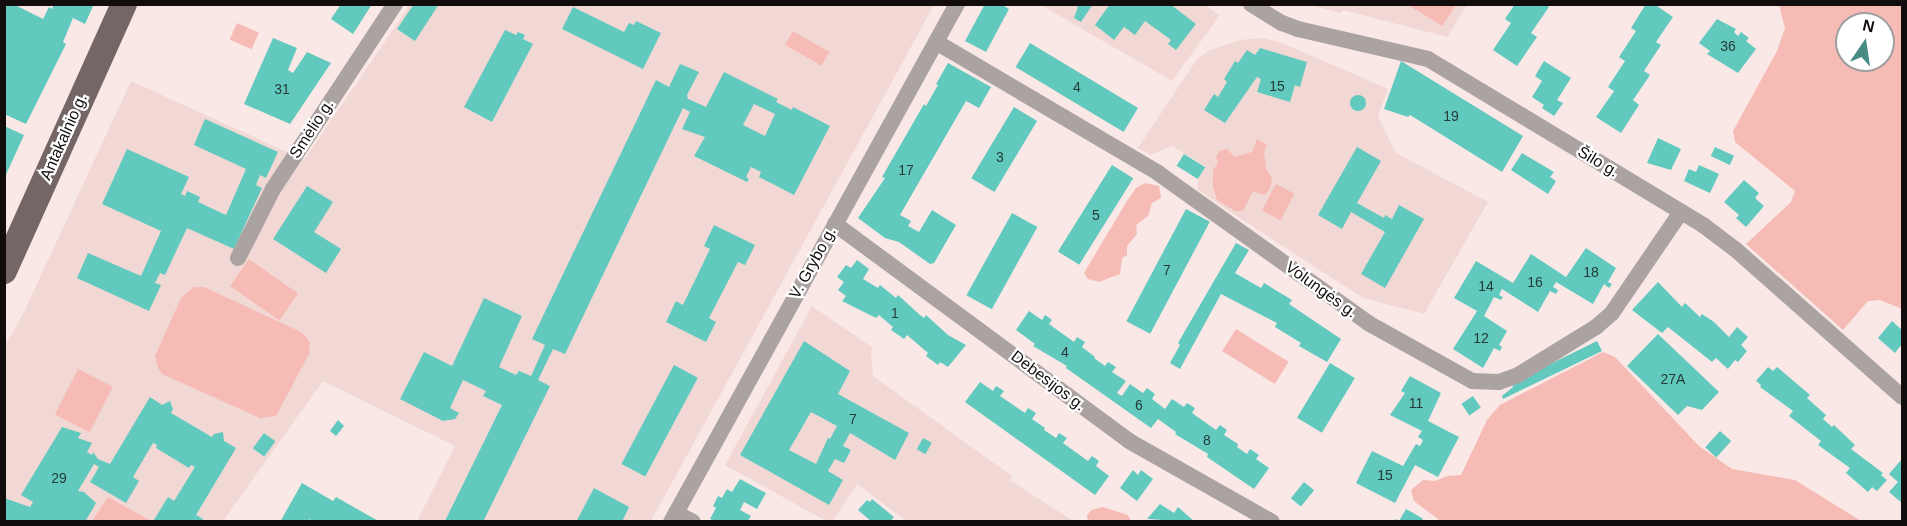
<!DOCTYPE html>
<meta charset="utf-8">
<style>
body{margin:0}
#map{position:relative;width:1907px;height:526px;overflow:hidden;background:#f9e8e6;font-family:Arial,sans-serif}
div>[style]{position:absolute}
.built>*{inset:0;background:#f1d8d5}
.green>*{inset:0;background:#f7bbb6;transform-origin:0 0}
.building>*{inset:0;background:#61c9be;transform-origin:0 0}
.round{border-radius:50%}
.minor>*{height:16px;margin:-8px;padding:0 8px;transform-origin:8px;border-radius:8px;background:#aaa3a2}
.primary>*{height:26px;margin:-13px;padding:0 13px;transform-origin:13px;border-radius:13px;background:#736665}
span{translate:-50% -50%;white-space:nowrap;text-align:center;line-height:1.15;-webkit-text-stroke:4.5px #fff;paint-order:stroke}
.number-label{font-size:14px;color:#263c38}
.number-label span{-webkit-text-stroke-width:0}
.street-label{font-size:16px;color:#120d0c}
.frame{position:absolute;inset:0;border:6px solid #120d0c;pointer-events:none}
.north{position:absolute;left:1835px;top:12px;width:60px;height:60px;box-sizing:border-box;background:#fff;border:2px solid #a09e9e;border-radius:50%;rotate:13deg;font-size:16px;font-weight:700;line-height:24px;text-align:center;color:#120d0c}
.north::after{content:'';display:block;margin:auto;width:21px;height:27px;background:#468c84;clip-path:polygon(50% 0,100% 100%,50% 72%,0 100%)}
</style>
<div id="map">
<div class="built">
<div style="clip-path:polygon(410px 5px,934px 5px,651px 521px,417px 521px,455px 446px,323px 381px,223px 521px,5px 522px,5px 346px,24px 312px,131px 81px,304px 160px)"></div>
<div style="clip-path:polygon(1041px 5px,1205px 5px,1220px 15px,1172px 81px)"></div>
<div style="clip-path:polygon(1309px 5px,1467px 5px,1447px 37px,1343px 10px,1341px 13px)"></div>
<div style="clip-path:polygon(1261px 38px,1280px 42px,1388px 89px,1378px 116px,1396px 153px,1488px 202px,1424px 314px,1363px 298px,1241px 219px,1198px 190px,1198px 179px,1205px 166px,1172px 146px,1151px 155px,1138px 148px,1197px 59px,1208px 51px,1240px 40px)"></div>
<div style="clip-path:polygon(812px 306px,873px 348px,871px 353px,873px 376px,1012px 476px,1010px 480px,1073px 521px,906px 521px,857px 484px,833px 521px,826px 521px,725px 465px)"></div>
</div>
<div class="green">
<div style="clip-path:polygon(1408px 5px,1456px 5px,1442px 26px)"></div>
<div style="clip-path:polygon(evenodd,1779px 5px,1902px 5px,1902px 309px,1880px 300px,1868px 301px,1843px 330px,1746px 244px,1791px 202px,1795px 191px,1735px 142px,1733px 131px,1777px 51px,1785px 28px,1779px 5px,1847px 24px,1883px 24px,1883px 60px,1847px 60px,1847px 24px)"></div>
<div style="left:237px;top:23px;width:24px;height:18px;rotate:24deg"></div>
<div style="left:793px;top:31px;width:42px;height:16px;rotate:30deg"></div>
<div style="clip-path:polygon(1257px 139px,1267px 145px,1264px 152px,1266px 169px,1272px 178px,1270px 189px,1264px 195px,1253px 191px,1243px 211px,1235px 211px,1217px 200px,1213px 187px,1213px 170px,1218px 163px,1216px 157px,1219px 151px,1227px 149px,1235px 157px,1252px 152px)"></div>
<div style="clip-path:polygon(1145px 183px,1159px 186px,1161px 198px,1152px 203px,1148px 216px,1136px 225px,1137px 234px,1127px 246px,1127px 255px,1122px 258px,1120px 274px,1099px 282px,1088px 279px,1084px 273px,1127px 201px,1136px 188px)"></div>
<div style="left:1276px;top:184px;width:21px;height:30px;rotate:28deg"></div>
<div style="left:249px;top:259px;width:60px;height:33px;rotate:35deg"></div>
<div style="clip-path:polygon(194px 287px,204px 287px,301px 332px,306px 337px,310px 343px,309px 354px,276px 416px,260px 418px,162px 374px,158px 368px,155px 356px,181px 298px)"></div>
<div style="left:1236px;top:329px;width:62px;height:26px;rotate:32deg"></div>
<div style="clip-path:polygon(1603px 352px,1615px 357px,1699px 446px,1732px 469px,1795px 480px,1861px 521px,1442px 522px,1414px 501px,1411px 490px,1423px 480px,1435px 481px,1447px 476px,1461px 475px,1487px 420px,1500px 405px)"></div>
<div style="left:78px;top:369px;width:39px;height:51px;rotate:27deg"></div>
<div style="clip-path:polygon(108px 497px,151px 521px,92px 521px)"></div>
<div style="clip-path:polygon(1103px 507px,1128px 515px,1131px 521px,1088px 521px,1087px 516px,1091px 510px)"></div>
</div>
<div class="building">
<div style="clip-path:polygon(7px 4px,13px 4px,43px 19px,49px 7px,52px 9px,54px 4px,94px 4px,85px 24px,73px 18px,63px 42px,66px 44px,26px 124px,4px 114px,4px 9px)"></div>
<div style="clip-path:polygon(341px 4px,372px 4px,353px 34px,331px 19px)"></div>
<div style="clip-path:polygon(414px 4px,439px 4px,415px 41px,397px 29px)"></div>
<div style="clip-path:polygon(985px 4px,1001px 4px,1009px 9px,986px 52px,965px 41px)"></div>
<div style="clip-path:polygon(1074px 4px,1093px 4px,1081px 22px,1074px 18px,1078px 7px)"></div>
<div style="clip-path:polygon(1110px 4px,1170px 4px,1196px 24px,1176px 50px,1168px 44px,1171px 40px,1145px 21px,1135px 35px,1124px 27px,1114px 40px,1095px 25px)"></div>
<div style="clip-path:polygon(1515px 4px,1545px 4px,1549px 7px,1531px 33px,1537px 37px,1517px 66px,1493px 50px,1511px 23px,1505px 19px)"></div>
<div style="clip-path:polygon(1646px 4px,1654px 4px,1673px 17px,1656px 42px,1661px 45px,1644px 71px,1650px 75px,1633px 100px,1639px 105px,1621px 133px,1596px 117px,1614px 91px,1608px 87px,1625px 61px,1619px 57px,1636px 31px,1631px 28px)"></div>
<div style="clip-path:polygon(573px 7px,624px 32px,629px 23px,634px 25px,636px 21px,661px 33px,643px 69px,562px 29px)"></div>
<div style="clip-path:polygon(1717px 19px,1736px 29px,1734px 32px,1738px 36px,1741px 32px,1749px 38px,1746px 41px,1756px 49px,1738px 73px,1707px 54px,1710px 51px,1699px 43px)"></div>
<div style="clip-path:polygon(505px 30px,516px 35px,518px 32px,525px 35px,523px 39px,533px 44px,492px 122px,464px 107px)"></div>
<div style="clip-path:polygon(273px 38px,297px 48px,288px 70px,293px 73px,307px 52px,331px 63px,290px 124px,244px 104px)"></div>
<div style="left:1030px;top:43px;width:126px;height:28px;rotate:31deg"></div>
<div style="clip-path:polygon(1260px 48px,1307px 62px,1300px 87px,1295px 85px,1290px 102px,1257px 92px,1261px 79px,1257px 77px,1225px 123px,1204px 110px,1214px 94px,1218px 97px,1227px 82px,1224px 79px,1235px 61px,1238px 63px,1247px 50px,1255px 55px)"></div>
<div style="clip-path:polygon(1401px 61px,1523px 136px,1502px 172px,1410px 115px,1408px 117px,1384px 109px)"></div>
<div style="clip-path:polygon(1544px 61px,1571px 78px,1557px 100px,1563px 103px,1554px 116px,1542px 108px,1544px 105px,1532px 97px,1542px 81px,1535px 76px)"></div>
<div style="clip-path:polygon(948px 63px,991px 87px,979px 108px,966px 101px,900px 215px,911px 221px,908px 226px,919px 232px,932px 210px,956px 225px,934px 263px,930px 264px,899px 242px,885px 238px,858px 218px,885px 178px,882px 177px,924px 104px,926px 106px,938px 85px,936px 84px)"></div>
<div style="clip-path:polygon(evenodd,680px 64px,699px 72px,687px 95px,688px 99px,695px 102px,706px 107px,724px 72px,778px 99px,776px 102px,792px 110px,793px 107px,830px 126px,794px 195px,759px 177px,761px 172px,751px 167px,746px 177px,749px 179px,747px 182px,694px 156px,705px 137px,682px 129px,690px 112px,683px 108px,565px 354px,553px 349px,538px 380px,550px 386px,483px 522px,445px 521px,502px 405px,483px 396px,486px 391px,463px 380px,450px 408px,459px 413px,455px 419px,443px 421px,400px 399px,424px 352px,452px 366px,484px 298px,522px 316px,499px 367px,516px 375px,519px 371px,531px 376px,545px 345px,532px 339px,656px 80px,669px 87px,680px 64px,754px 104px,775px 114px,765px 136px,743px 125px,754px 104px)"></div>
<div class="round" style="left:1350px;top:95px;width:16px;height:16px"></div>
<div style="left:1014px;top:107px;width:27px;height:83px;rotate:31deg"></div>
<div style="clip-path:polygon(205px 119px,278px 152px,266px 178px,260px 175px,256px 185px,262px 188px,234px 249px,187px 228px,165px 275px,160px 273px,155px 283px,161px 285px,149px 311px,77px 278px,88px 253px,141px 276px,161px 231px,102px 204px,127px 149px,189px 177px,181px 194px,185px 196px,187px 191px,200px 197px,198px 202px,226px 215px,246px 169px,194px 145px)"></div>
<div style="clip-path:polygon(4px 126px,24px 135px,4px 179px)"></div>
<div style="clip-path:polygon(1658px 138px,1681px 149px,1671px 170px,1647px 163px)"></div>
<div style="clip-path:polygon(1357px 147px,1381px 161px,1357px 203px,1384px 218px,1385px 215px,1392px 219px,1399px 205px,1424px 219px,1385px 288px,1361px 274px,1385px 232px,1351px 212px,1342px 229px,1318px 215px)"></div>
<div style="left:1715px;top:147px;width:21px;height:10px;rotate:25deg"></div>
<div style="clip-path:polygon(1522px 153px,1554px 172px,1550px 177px,1556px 181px,1548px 194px,1511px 170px)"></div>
<div style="left:1184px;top:154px;width:25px;height:14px;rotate:32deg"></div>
<div style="left:1112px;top:165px;width:25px;height:102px;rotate:32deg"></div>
<div style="clip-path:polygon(1699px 165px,1719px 174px,1710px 193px,1684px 181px,1689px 169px,1696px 172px)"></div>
<div style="clip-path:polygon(1744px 180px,1759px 193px,1755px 198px,1764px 206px,1746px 227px,1736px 218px,1739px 215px,1724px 202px)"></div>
<div style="clip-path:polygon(307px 186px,333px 202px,314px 232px,341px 249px,326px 273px,273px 239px)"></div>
<div style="left:1186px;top:209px;width:27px;height:127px;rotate:28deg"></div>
<div style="left:1012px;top:213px;width:29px;height:94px;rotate:29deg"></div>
<div style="clip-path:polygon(714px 225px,755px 245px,745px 265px,738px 262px,709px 318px,716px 322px,706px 342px,666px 322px,676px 301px,683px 305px,710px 249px,704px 246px)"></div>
<div style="clip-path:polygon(1236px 243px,1249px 250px,1235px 273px,1261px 288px,1264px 283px,1292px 300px,1289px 304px,1341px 339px,1327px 362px,1299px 346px,1301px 343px,1275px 327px,1277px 323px,1221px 294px,1180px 369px,1170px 363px,1180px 345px,1178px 343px)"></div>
<div style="clip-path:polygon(1586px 248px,1616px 268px,1608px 282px,1612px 284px,1609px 288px,1604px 284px,1593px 304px,1556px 282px,1553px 287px,1558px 290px,1556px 294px,1550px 291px,1538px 312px,1502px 289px,1499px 295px,1503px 297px,1501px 300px,1494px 297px,1484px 316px,1507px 331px,1499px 345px,1502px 347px,1500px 351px,1494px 348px,1483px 368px,1453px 349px,1477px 311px,1454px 298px,1476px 261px,1513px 283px,1531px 254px,1566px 277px)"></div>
<div style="clip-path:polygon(857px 260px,869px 269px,863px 279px,878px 288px,880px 285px,896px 298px,898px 295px,920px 315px,924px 318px,926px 315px,948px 335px,966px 345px,948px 367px,940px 362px,938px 365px,926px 356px,928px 353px,907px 335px,904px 339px,891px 330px,893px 327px,879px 315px,876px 318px,842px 301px,846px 296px,838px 290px,844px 282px,837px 277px,846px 265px,851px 268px)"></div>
<div style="clip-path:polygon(1658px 282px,1682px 307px,1685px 303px,1700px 317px,1702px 314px,1714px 322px,1729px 337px,1737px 327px,1748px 337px,1741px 345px,1747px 351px,1738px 362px,1735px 360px,1728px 369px,1716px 358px,1712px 362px,1668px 327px,1662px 333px,1632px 310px)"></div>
<div style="clip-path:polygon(1029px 311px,1042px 320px,1045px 315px,1052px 320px,1049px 324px,1074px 342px,1077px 337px,1085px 342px,1082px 347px,1095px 357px,1094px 358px,1105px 366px,1108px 362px,1116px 367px,1112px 372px,1126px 381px,1117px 393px,1122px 396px,1130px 384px,1143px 393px,1147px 388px,1155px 394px,1152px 399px,1165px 409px,1172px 399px,1184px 407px,1187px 403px,1195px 408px,1192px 413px,1216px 430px,1220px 425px,1227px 430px,1224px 435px,1238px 444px,1237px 447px,1247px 454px,1250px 449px,1259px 455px,1256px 459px,1269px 468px,1254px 489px,1207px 457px,1208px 454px,1175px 434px,1176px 432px,1158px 419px,1151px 428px,1066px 368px,1067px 366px,1033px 346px,1035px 344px,1016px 330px)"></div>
<div style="clip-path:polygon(1892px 321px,1902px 330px,1902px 344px,1895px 353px,1878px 338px)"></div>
<div style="clip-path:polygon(1658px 334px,1719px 392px,1702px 410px,1687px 406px,1678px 415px,1627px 366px)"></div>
<div style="clip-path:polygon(evenodd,804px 341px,850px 371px,838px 394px,909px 433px,895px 460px,850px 433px,843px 446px,851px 450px,844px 463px,835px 459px,828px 471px,843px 480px,829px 505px,740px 455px,804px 341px,811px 412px,837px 426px,830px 439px,828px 438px,816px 464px,789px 450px,811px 412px)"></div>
<div style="clip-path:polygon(1597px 341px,1602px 351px,1503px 399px,1502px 396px,1513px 387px,1512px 383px)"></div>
<div style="left:1330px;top:363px;width:29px;height:64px;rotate:31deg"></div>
<div style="left:674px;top:365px;width:27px;height:112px;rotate:28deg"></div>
<div style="clip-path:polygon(1768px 367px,1773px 371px,1777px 367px,1810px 395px,1807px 398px,1826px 415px,1823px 419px,1832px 427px,1834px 425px,1855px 445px,1851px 449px,1883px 473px,1881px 475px,1887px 480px,1877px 491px,1872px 487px,1868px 492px,1846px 473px,1850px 468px,1818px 445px,1821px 441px,1789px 416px,1793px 411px,1760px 387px,1761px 385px,1756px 381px)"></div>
<div style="clip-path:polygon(1410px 376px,1441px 393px,1428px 421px,1459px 437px,1438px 477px,1415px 465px,1395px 503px,1356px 483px,1372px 451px,1403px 466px,1416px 444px,1420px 446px,1423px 440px,1418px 437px,1422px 431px,1390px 415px,1405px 393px,1401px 391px)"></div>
<div style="clip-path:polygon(980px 382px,993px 391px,996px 386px,1004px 391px,1000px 396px,1025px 413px,1028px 408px,1036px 413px,1032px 419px,1045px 428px,1044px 430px,1056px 438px,1059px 433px,1067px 438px,1063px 443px,1088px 461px,1092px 456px,1099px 461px,1096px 466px,1109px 476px,1095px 495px,965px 402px)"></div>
<div style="left:1473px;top:396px;width:14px;height:14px;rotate:56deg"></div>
<div style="clip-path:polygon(150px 397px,162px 405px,170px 401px,173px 409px,171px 413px,212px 437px,214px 434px,223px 432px,224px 441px,236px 448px,196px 515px,203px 519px,201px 522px,154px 520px,168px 497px,174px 501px,195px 467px,191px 465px,189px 468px,156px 448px,157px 445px,153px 443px,133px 477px,139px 481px,126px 503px,90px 482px,99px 467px,94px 464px,78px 491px,84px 492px,96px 503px,85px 522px,4px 522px,4px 498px,30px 507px,33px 502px,21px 495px,62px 427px,81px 433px,78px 438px,92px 443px,87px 452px,92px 455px,93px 452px,98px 459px,110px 464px)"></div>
<div style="clip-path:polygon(338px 420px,344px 426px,336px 436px,330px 431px)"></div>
<div style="left:1720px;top:431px;width:15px;height:22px;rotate:42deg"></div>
<div style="left:264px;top:433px;width:14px;height:19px;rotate:36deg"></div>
<div style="left:923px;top:438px;width:10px;height:13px;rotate:29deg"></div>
<div style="clip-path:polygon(1902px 459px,1902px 503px,1889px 492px,1898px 482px,1889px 474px)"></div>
<div style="clip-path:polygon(1133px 470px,1138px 475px,1141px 470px,1153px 479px,1137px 501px,1120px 488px)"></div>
<div style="clip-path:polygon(740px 479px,766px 493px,757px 509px,744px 502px,740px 510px,751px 516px,747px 522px,716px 522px,710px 519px,716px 508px,713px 506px,718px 496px,722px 498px,727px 489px,732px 492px)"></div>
<div style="left:1304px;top:482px;width:13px;height:21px;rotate:39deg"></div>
<div style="clip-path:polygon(302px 483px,333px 501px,336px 497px,380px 522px,313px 522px,309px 519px,308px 522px,280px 522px)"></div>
<div style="clip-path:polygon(594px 488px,629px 507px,622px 522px,576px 522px)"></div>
<div style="clip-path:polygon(872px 499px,894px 517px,890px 522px,872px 522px,858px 510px,867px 500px,870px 502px)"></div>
<div style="clip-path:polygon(1160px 504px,1174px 513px,1178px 507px,1195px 522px,1147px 519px)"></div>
<div style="clip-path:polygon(1406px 509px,1422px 518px,1424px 522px,1394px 522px,1396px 519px,1399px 521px)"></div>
</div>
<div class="minor">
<div style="left:1251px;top:4px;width:36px;rotate:32deg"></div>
<div style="left:1282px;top:23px;width:17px;rotate:21deg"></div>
<div style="left:1298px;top:29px;width:133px;rotate:13deg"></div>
<div style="left:1428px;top:59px;width:321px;rotate:31.1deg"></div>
<div style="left:1703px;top:225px;width:40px;rotate:37deg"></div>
<div style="left:1735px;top:249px;width:223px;rotate:41.5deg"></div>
<div style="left:936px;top:42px;width:258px;rotate:30.5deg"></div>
<div style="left:1158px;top:173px;width:258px;rotate:35.5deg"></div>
<div style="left:1368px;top:323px;width:119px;rotate:29.1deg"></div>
<div style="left:1472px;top:381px;width:27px;rotate:2deg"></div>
<div style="left:1499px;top:382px;width:20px;rotate:-20deg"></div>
<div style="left:1518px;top:375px;width:92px;rotate:-31.6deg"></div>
<div style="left:1596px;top:327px;width:21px;rotate:-41deg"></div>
<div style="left:1612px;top:313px;width:122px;rotate:-55.7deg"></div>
<div style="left:835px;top:224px;width:365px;rotate:36.4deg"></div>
<div style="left:1129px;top:441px;width:164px;rotate:29.5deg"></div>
<div style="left:238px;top:258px;width:77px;rotate:-63.1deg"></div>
<div style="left:273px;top:189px;width:222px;rotate:-56.6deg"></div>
<div style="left:676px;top:513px;width:19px;rotate:28deg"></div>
<div style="left:671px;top:522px;width:592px;rotate:-61.1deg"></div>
</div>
<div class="primary">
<div style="left:4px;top:271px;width:293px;rotate:-65.8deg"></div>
</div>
<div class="number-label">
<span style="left:1728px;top:46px">36</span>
<span style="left:1277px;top:86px">15</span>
<span style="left:1077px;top:87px">4</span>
<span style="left:282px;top:89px">31</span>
<span style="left:1451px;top:116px">19</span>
<span style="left:1000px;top:157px">3</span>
<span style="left:906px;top:170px">17</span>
<span style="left:1096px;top:215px">5</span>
<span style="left:1167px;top:270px">7</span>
<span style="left:1591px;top:272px">18</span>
<span style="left:1535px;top:282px">16</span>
<span style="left:1486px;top:286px">14</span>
<span style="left:895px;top:313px">1</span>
<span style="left:1481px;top:338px">12</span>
<span style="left:1065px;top:352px">4</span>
<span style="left:1673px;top:379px">27A</span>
<span style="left:1416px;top:403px">11</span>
<span style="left:1139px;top:405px">6</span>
<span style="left:853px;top:419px">7</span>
<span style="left:1207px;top:440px">8</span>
<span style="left:1385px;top:475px">15</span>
<span style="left:59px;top:478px">29</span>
</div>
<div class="street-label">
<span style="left:312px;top:129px;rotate:-57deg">Smėlio g.</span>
<span style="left:64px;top:137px;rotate:-66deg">Antakalnio g.</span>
<span style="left:1598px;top:162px;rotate:31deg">Šilo g.</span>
<span style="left:813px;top:263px;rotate:-61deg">V. Grybo g.</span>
<span style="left:1321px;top:290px;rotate:36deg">Volungės g.</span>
<span style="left:1048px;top:381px;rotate:37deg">Debesijos g.</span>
</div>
<div class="frame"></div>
<div class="north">N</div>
</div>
